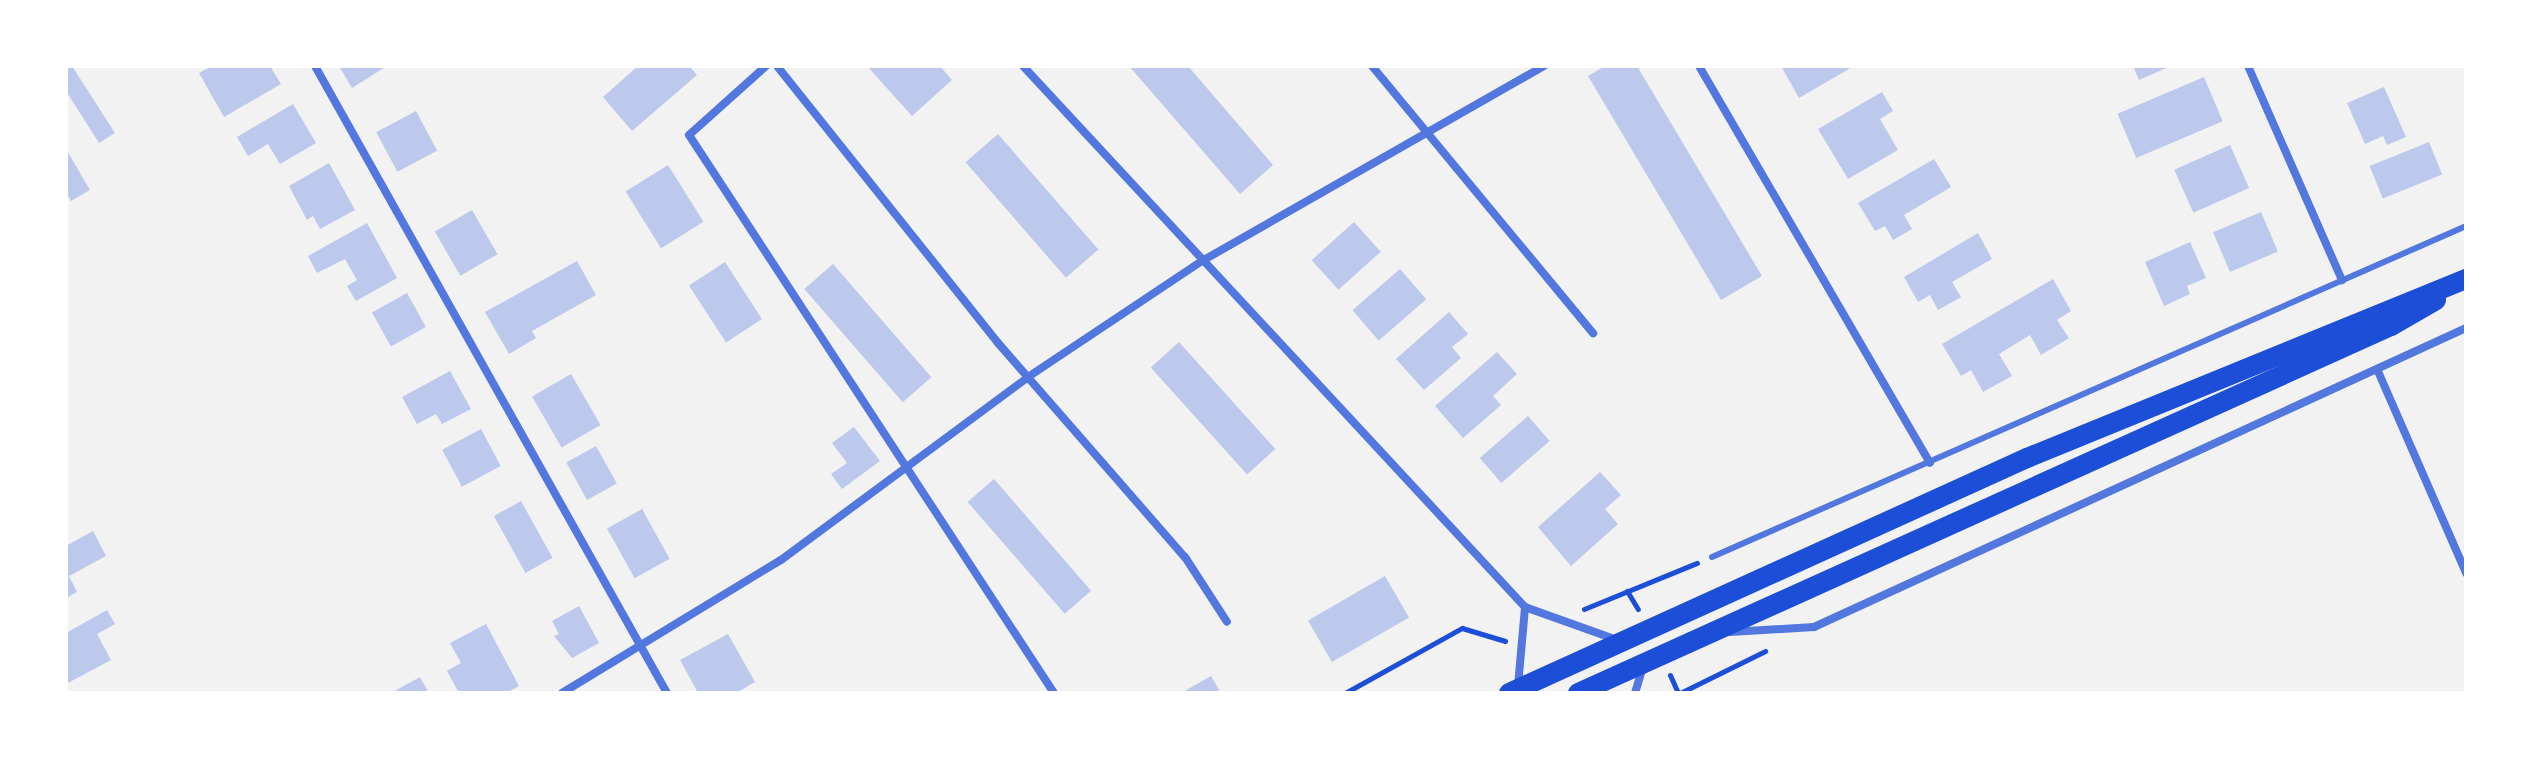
<!DOCTYPE html>
<style>
body{margin:0}
#map{position:relative;width:2532px;height:759px;overflow:hidden;background:#f2f2f2;font-family:"Source Sans 3",sans-serif}
div>[style]{position:absolute}
.building>*{inset:0;background:#bdc9ec;transform-origin:0 0}
.path>*{height:5px;margin:-2.5px;padding:0 2.5px;transform-origin:2.5px;border-radius:2.5px;background:#1d4ed8}
.service>*{height:6px;margin:-3px;padding:0 3px;transform-origin:3px;border-radius:3px;background:#5277de}
.minor>*{height:8px;margin:-4px;padding:0 4px;transform-origin:4px;border-radius:4px;background:#5277de}
.primary>*{height:20px;margin:-10px;padding:0 10px;transform-origin:10px;border-radius:10px;background:#1d4ed8}
span{translate:-50% -50%;white-space:nowrap;text-align:center;line-height:1.15;-webkit-text-stroke:6px #fff;paint-order:stroke}
.frame{position:absolute;inset:0;border:68px solid #fff;pointer-events:none}
</style>
<div id="map">
<div class="building">
<div style="clip-path:polygon(72px 66px,115px 133px,99px 143px,66px 91px,66px 70px)"></div>
<div style="clip-path:polygon(212px 66px,270px 66px,281px 84px,224px 117px,199px 73px)"></div>
<div style="clip-path:polygon(339px 66px,387px 66px,352px 88px)"></div>
<div style="clip-path:polygon(638px 66px,689px 66px,697px 75px,632px 131px,603px 97px)"></div>
<div style="clip-path:polygon(867px 66px,940px 66px,952px 80px,912px 116px)"></div>
<div style="clip-path:polygon(1129px 66px,1188px 66px,1273px 165px,1240px 194px)"></div>
<div style="clip-path:polygon(1605px 66px,1637px 66px,1762px 276px,1721px 300px,1588px 76px)"></div>
<div style="clip-path:polygon(1781px 66px,1854px 66px,1799px 98px)"></div>
<div style="clip-path:polygon(2133px 66px,2171px 66px,2139px 80px)"></div>
<div style="left:2204px;top:77px;width:48px;height:94px;rotate:67deg"></div>
<div style="clip-path:polygon(2384px 87px,2406px 137px,2387px 145px,2383px 136px,2365px 144px,2347px 103px)"></div>
<div style="clip-path:polygon(1882px 92px,1893px 111px,1880px 119px,1898px 150px,1848px 179px,1818px 129px)"></div>
<div style="clip-path:polygon(293px 104px,316px 143px,280px 164px,268px 144px,248px 156px,237px 137px)"></div>
<div style="left:416px;top:111px;width:45px;height:45px;rotate:62deg"></div>
<div style="left:998px;top:134px;width:153px;height:43px;rotate:49deg"></div>
<div style="left:2429px;top:142px;width:35px;height:64px;rotate:68deg"></div>
<div style="left:2230px;top:145px;width:47px;height:61px;rotate:66deg"></div>
<div style="clip-path:polygon(66px 149px,90px 190px,71px 201px,66px 193px)"></div>
<div style="clip-path:polygon(1934px 159px,1951px 187px,1904px 215px,1912px 229px,1893px 240px,1885px 226px,1875px 231px,1858px 203px)"></div>
<div style="clip-path:polygon(329px 163px,355px 210px,320px 229px,313px 216px,307px 220px,289px 186px)"></div>
<div style="left:668px;top:165px;width:67px;height:50px;rotate:58deg"></div>
<div style="left:472px;top:210px;width:51px;height:43px;rotate:60deg"></div>
<div style="left:2261px;top:212px;width:43px;height:52px;rotate:67deg"></div>
<div style="left:1354px;top:222px;width:40px;height:57px;rotate:48deg"></div>
<div style="clip-path:polygon(367px 223px,397px 278px,356px 301px,347px 286px,357px 280px,345px 259px,317px 273px,308px 256px)"></div>
<div style="clip-path:polygon(1978px 233px,1992px 259px,1952px 282px,1961px 297px,1938px 310px,1930px 295px,1918px 302px,1904px 277px)"></div>
<div style="clip-path:polygon(2190px 242px,2206px 278px,2187px 286px,2190px 294px,2164px 306px,2145px 262px)"></div>
<div style="clip-path:polygon(577px 261px,596px 295px,532px 331px,536px 338px,509px 354px,485px 312px)"></div>
<div style="left:725px;top:262px;width:68px;height:43px;rotate:57deg"></div>
<div style="left:833px;top:264px;width:150px;height:38px;rotate:49deg"></div>
<div style="left:1400px;top:269px;width:40px;height:63px;rotate:49deg"></div>
<div style="clip-path:polygon(2053px 279px,2071px 311px,2057px 320px,2069px 338px,2041px 355px,2030px 335px,1999px 354px,2012px 376px,1983px 392px,1971px 370px,1961px 376px,1942px 344px)"></div>
<div style="left:407px;top:293px;width:39px;height:40px;rotate:61deg"></div>
<div style="clip-path:polygon(1449px 312px,1468px 334px,1452px 347px,1461px 358px,1424px 390px,1396px 359px)"></div>
<div style="left:1179px;top:342px;width:144px;height:38px;rotate:48deg"></div>
<div style="clip-path:polygon(1497px 352px,1517px 374px,1493px 396px,1501px 405px,1463px 438px,1435px 406px)"></div>
<div style="clip-path:polygon(450px 371px,471px 409px,442px 424px,436px 414px,417px 424px,402px 397px)"></div>
<div style="left:571px;top:374px;width:59px;height:45px;rotate:60deg"></div>
<div style="left:1528px;top:416px;width:33px;height:64px;rotate:49deg"></div>
<div style="clip-path:polygon(854px 427px,880px 461px,842px 489px,831px 474px,847px 463px,832px 443px)"></div>
<div style="left:481px;top:429px;width:42px;height:44px;rotate:62deg"></div>
<div style="left:596px;top:446px;width:43px;height:34px;rotate:61deg"></div>
<div style="clip-path:polygon(1600px 472px,1621px 495px,1605px 509px,1618px 524px,1571px 566px,1538px 527px)"></div>
<div style="left:994px;top:479px;width:148px;height:35px;rotate:49deg"></div>
<div style="left:521px;top:501px;width:65px;height:31px;rotate:61deg"></div>
<div style="left:642px;top:509px;width:57px;height:40px;rotate:61deg"></div>
<div style="clip-path:polygon(93px 531px,106px 556px,69px 576px,77px 592px,66px 598px,66px 546px)"></div>
<div style="left:1385px;top:576px;width:48px;height:89px;rotate:60deg"></div>
<div style="clip-path:polygon(579px 606px,599px 643px,572px 658px,554px 636px,559px 634px,552px 621px)"></div>
<div style="clip-path:polygon(107px 610px,115px 624px,97px 634px,111px 660px,66px 684px,66px 633px)"></div>
<div style="clip-path:polygon(486px 624px,519px 686px,506px 693px,459px 693px,447px 671px,461px 663px,450px 643px)"></div>
<div style="clip-path:polygon(728px 634px,755px 682px,736px 693px,698px 693px,680px 660px)"></div>
<div style="clip-path:polygon(1211px 676px,1221px 693px,1181px 693px)"></div>
<div style="clip-path:polygon(420px 677px,429px 693px,391px 693px)"></div>
</div>
<div class="path">
<div style="left:1627px;top:591px;width:21px;rotate:59deg"></div>
<div style="left:1584px;top:609px;width:122px;rotate:-22.2deg"></div>
<div style="left:1670px;top:675px;width:20px;rotate:66deg"></div>
<div style="left:1345px;top:693px;width:134px;rotate:-29.1deg"></div>
<div style="left:1462px;top:628px;width:45px;rotate:16.8deg"></div>
<div style="left:1680px;top:693px;width:95px;rotate:-26.3deg"></div>
</div>
<div class="service">
<div style="left:1712px;top:557px;width:823px;rotate:-23.7deg"></div>
</div>
<div class="minor">
<div style="left:315px;top:66px;width:719px;rotate:60.69deg"></div>
<div style="left:766px;top:66px;width:103px;rotate:138.1deg"></div>
<div style="left:689px;top:135px;width:667px;rotate:56.81deg"></div>
<div style="left:777px;top:66px;width:354px;rotate:51.4deg"></div>
<div style="left:998px;top:343px;width:284px;rotate:48.9deg"></div>
<div style="left:1185px;top:557px;width:77px;rotate:57.1deg"></div>
<div style="left:1023px;top:66px;width:738px;rotate:47.14deg"></div>
<div style="left:1525px;top:607px;width:98px;rotate:19.7deg"></div>
<div style="left:1372px;top:66px;width:347px;rotate:50.4deg"></div>
<div style="left:1699px;top:66px;width:459px;rotate:59.8deg"></div>
<div style="left:2248px;top:66px;width:234px;rotate:66.3deg"></div>
<div style="left:2377px;top:369px;width:223px;rotate:66.4deg"></div>
<div style="left:1730px;top:632px;width:84px;rotate:-3.4deg"></div>
<div style="left:1814px;top:627px;width:717px;rotate:-24.64deg"></div>
<div style="left:1518px;top:686px;width:79px;rotate:-84.9deg"></div>
<div style="left:562px;top:693px;width:256px;rotate:-31.3deg"></div>
<div style="left:781px;top:560px;width:307px;rotate:-36.5deg"></div>
<div style="left:1028px;top:377px;width:209px;rotate:-33.7deg"></div>
<div style="left:1202px;top:261px;width:394px;rotate:-29.7deg"></div>
<div style="left:1635px;top:693px;width:27px;rotate:-73deg"></div>
</div>
<div class="primary">
<div style="left:1509px;top:693px;width:569px;rotate:-24.4deg"></div>
<div style="left:2027px;top:458px;width:474px;rotate:-22.2deg"></div>
<div style="left:1578px;top:693px;width:892px;rotate:-24.3deg"></div>
<div style="left:2391px;top:326px;width:52px;rotate:-30deg"></div>
</div>
<div class="frame"></div>
</div>
